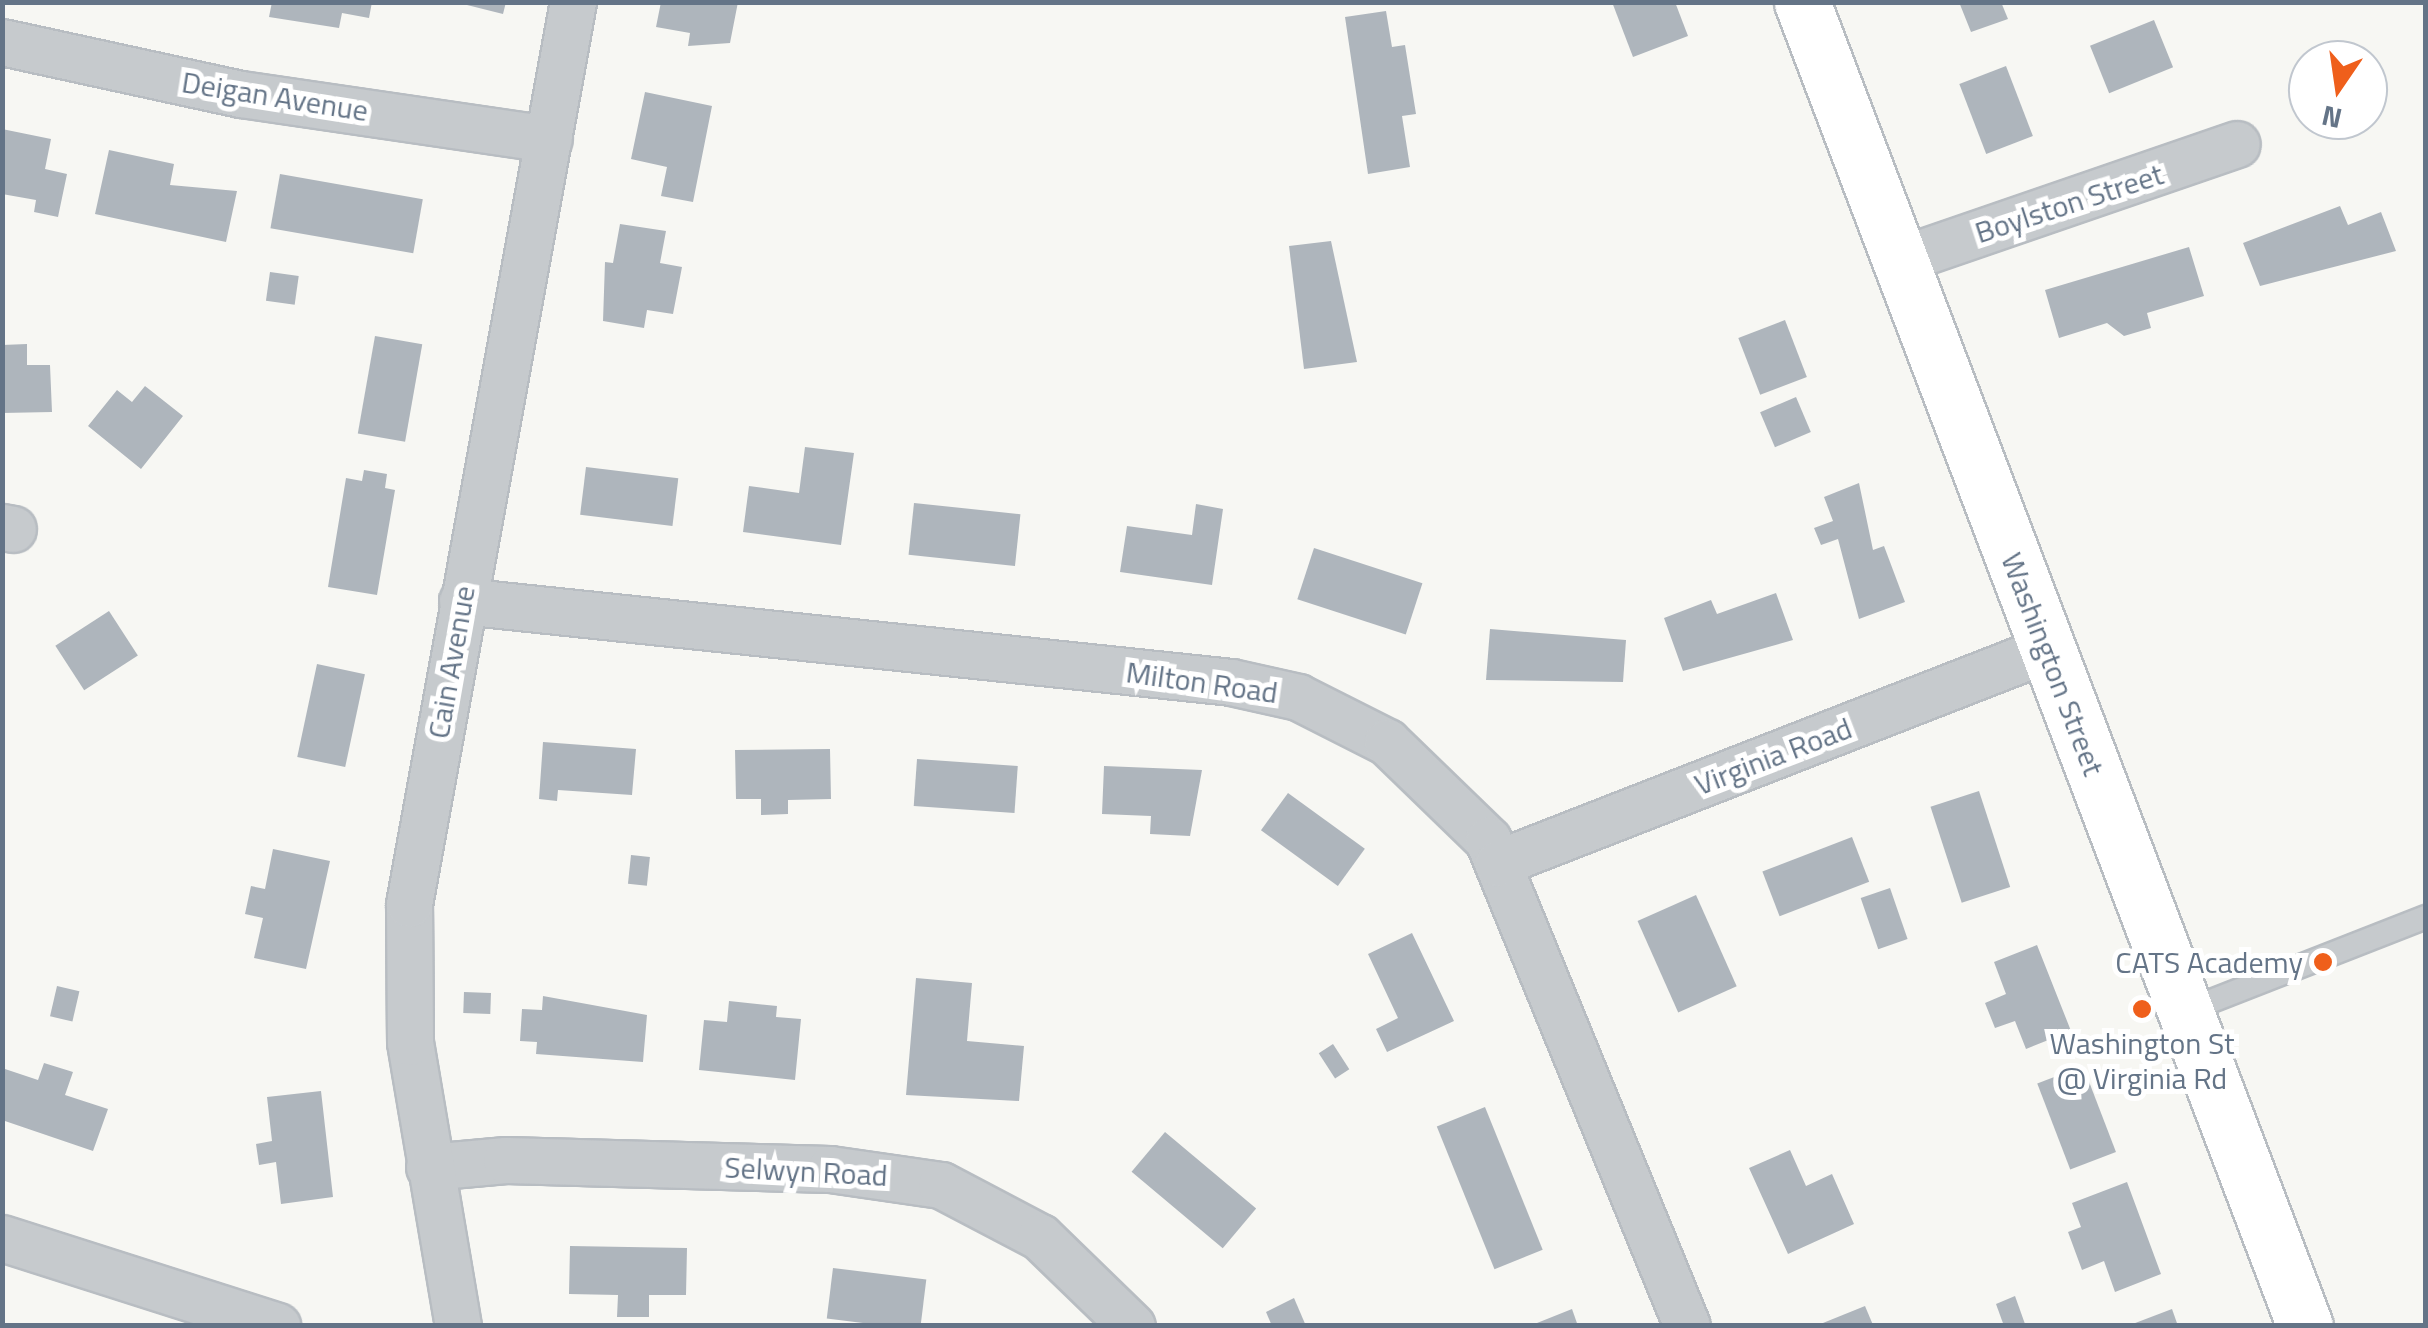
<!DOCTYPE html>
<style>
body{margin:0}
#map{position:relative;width:2428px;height:1328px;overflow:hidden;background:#f7f7f3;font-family:"Titillium Web",sans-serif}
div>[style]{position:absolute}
.building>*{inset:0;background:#aeb5bc;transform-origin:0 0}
.roads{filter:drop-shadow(2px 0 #b8bdc2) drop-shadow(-2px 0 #b8bdc2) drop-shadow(0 2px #b8bdc2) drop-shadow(0 -2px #b8bdc2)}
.service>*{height:22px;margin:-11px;padding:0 11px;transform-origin:11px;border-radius:11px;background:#c6cacd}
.minor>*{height:45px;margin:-22.5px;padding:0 22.5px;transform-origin:22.5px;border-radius:22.5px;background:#c6cacd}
.secondary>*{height:55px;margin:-27.5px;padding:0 27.5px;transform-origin:27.5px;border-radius:27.5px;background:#fff}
.dots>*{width:28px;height:28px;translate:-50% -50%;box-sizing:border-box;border:5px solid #fff;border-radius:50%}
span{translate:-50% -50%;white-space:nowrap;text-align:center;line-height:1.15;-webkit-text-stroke:10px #fff;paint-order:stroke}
.street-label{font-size:30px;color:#647487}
.poi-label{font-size:30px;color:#647487}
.right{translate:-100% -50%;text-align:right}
.frame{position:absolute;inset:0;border:5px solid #647487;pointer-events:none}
.north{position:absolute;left:2288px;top:40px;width:100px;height:100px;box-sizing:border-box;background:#fff;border:2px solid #c1c7cf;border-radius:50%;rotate:193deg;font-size:28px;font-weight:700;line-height:40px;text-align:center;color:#647487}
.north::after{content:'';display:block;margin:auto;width:35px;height:45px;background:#ef5f1b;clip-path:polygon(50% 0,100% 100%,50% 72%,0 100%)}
</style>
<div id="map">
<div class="building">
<div style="clip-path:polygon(272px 2px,372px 2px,369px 18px,342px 13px,339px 28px,269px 17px)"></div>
<div style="clip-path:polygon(455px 2px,506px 2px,503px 14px)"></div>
<div style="clip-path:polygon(661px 2px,738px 2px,730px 43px,688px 46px,690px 33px,656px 27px)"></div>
<div style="clip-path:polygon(1612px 2px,1675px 2px,1688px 36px,1633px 57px)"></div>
<div style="clip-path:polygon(1959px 2px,2001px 2px,2008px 19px,1971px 32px)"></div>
<div style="clip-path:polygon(1386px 11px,1392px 47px,1405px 45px,1416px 114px,1402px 116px,1410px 167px,1368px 174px,1345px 17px)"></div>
<div style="left:2154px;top:20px;width:51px;height:69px;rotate:68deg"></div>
<div style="left:2006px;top:66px;width:75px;height:50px;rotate:69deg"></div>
<div style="clip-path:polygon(645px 92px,712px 106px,693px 202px,661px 196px,667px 167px,631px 159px)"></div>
<div style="clip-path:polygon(2px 129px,51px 139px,45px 169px,67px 174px,58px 217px,34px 212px,36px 200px,2px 194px)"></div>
<div style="clip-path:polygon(109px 150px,174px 164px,170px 185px,237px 191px,226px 242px,95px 214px)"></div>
<div style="left:280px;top:174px;width:145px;height:55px;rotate:10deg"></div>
<div style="clip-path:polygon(2340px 206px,2348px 225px,2381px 212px,2396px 251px,2260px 286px,2243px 243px)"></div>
<div style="clip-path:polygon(620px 224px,666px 231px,660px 263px,682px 267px,673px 314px,647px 310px,644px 328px,603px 321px,605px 262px,613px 263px)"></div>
<div style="clip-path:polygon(1331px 241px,1357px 362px,1304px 369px,1289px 246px)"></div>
<div style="clip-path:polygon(2189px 247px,2204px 296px,2147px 313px,2151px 328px,2124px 336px,2107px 323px,2059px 338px,2045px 290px)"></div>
<div style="left:270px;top:272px;width:29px;height:29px;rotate:8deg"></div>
<div style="left:1785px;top:320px;width:61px;height:50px;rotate:69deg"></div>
<div style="left:375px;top:336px;width:48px;height:99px;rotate:10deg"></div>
<div style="clip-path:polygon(27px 344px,27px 365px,50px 365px,52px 412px,2px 413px,2px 345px)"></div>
<div style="clip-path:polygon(145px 386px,183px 416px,141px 469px,88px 426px,117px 390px,132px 402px)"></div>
<div style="left:1796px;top:397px;width:38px;height:39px;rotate:67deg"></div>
<div style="clip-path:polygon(805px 447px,854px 453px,841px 545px,743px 532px,749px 486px,799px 493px)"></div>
<div style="left:586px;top:467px;width:93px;height:48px;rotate:7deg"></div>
<div style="clip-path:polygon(364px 470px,387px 474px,385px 488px,395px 490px,377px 595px,328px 587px,346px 478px,362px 481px)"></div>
<div style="clip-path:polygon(1859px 483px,1873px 550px,1884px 546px,1905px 602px,1859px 619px,1838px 539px,1821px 545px,1814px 528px,1833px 521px,1824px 497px)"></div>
<div style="left:914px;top:503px;width:107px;height:52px;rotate:6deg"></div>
<div style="clip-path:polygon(1196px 504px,1223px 509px,1212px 585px,1120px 572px,1127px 526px,1192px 535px)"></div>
<div style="left:1314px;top:548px;width:114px;height:54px;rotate:18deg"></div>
<div style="clip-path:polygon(1776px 593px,1793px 640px,1683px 671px,1664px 618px,1711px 600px,1717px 614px)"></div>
<div style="left:109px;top:611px;width:53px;height:64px;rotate:57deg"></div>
<div style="clip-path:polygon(1490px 629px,1626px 640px,1623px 682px,1486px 680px)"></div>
<div style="left:317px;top:664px;width:49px;height:95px;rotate:12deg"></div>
<div style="clip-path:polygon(543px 742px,636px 749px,632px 795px,558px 790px,557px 801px,539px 799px)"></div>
<div style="clip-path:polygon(830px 749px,831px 799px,788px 800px,788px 814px,761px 815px,761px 799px,736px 799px,735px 750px)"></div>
<div style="left:917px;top:759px;width:101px;height:47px;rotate:4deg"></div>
<div style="clip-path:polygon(1104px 766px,1202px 770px,1190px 836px,1150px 834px,1151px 816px,1102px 814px)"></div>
<div style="left:1979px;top:791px;width:101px;height:51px;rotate:72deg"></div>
<div style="left:1288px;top:793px;width:95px;height:46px;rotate:36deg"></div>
<div style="left:1852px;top:837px;width:48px;height:96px;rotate:69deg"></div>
<div style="clip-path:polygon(273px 849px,330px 861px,306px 969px,254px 958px,263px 918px,245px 914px,251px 886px,265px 889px)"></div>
<div style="left:631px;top:855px;width:19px;height:29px;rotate:6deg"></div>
<div style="left:1890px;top:888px;width:54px;height:31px;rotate:71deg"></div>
<div style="left:1696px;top:895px;width:100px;height:64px;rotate:66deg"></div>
<div style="clip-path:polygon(1412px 933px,1454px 1021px,1387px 1052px,1376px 1029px,1398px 1018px,1368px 954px)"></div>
<div style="clip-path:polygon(2037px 945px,2071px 1031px,2026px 1049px,2015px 1021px,1995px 1028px,1985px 1003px,2006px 994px,1994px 962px)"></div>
<div style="clip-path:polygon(916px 978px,972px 983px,967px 1041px,1024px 1046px,1019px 1101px,906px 1095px)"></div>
<div style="left:57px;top:986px;width:23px;height:31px;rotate:13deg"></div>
<div style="left:464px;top:992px;width:27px;height:21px;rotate:2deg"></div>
<div style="clip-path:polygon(543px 996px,647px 1015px,643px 1062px,536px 1054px,537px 1042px,520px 1041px,522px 1009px,542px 1010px)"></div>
<div style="clip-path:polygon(729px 1001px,777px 1006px,776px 1017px,801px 1019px,795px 1080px,699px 1070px,704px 1020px,727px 1022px)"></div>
<div style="left:1333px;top:1044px;width:30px;height:17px;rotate:57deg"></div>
<div style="clip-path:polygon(44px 1063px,73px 1072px,65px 1095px,108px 1109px,93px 1151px,2px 1120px,2px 1068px,38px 1080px)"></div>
<div style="left:2083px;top:1066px;width:92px;height:49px;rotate:69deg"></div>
<div style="clip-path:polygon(321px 1091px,333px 1197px,281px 1204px,276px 1162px,259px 1165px,256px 1144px,272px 1141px,267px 1097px)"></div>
<div style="left:1485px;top:1107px;width:154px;height:52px;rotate:68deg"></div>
<div style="left:1165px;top:1132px;width:119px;height:52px;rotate:40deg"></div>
<div style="clip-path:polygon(1790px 1150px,1806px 1186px,1832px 1174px,1854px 1224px,1788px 1254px,1749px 1168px)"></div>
<div style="clip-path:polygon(2127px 1182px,2161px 1274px,2115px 1292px,2104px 1261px,2082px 1270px,2068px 1232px,2081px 1227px,2072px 1203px)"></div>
<div style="clip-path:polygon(570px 1246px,687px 1248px,686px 1295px,649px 1295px,649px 1317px,617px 1317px,618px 1295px,569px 1294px)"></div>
<div style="left:833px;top:1268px;width:94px;height:51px;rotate:7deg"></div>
<div style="clip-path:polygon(2015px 1296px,2025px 1324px,2004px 1326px,1996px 1304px)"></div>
<div style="clip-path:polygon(1294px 1298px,1306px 1326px,1272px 1326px,1266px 1312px)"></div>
<div style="clip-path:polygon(1865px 1306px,1873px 1325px,1818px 1325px)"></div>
<div style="clip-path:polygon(1572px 1309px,1578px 1326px,1532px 1326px,1532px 1325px)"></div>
<div style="clip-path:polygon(2172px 1309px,2178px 1326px,2130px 1326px,2130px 1325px)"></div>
</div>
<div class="roads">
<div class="service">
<div style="left:2186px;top:1011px;width:258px;rotate:-21.4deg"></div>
</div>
<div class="minor">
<div style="left:2px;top:42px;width:245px;rotate:12.3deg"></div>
<div style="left:241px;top:94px;width:311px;rotate:8.3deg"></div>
<div style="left:1900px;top:260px;width:356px;rotate:-19deg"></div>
<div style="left:2px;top:527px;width:11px;rotate:10deg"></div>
<div style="left:462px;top:601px;width:773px;rotate:6.01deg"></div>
<div style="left:1231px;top:682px;width:69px;rotate:12.6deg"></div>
<div style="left:1298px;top:697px;width:100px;rotate:26.8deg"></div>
<div style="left:1387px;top:742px;width:141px;rotate:44.1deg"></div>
<div style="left:1488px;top:840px;width:525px;rotate:67.73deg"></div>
<div style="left:1498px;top:863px;width:589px;rotate:-21.3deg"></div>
<div style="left:429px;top:1167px;width:77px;rotate:-5.2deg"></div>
<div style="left:506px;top:1160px;width:324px;rotate:1.6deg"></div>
<div style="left:830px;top:1169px;width:112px;rotate:8.2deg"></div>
<div style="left:941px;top:1185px;width:112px;rotate:27.7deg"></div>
<div style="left:1040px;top:1237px;width:128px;rotate:44.1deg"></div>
<div style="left:2px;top:1238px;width:289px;rotate:17.7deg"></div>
<div style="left:458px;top:1326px;width:288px;rotate:-99.6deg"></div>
<div style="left:410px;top:1042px;width:138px;rotate:-90.4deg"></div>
<div style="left:409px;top:904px;width:917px;rotate:-79.7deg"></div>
</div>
<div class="secondary">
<div style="left:1802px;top:2px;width:1416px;rotate:69.2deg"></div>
</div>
</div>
<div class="dots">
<div style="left:2323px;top:962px;background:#ef5f1b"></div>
<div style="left:2142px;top:1009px;background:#ef5f1b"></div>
</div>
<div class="street-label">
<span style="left:275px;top:96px;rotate:9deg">Deigan Avenue</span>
<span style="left:2069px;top:203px;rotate:-18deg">Boylston Street</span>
<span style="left:451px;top:662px;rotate:-80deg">Cain Avenue</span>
<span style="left:2053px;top:664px;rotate:69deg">Washington Street</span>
<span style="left:1202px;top:682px;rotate:8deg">Milton Road</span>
<span style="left:1773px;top:756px;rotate:-21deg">Virginia Road</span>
<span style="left:806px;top:1171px;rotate:3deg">Selwyn Road</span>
</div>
<div class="poi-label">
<span class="right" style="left:2303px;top:962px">CATS Academy</span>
<span style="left:2142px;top:1060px">Washington St<br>@ Virginia Rd</span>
</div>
<div class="frame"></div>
<div class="north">N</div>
</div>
